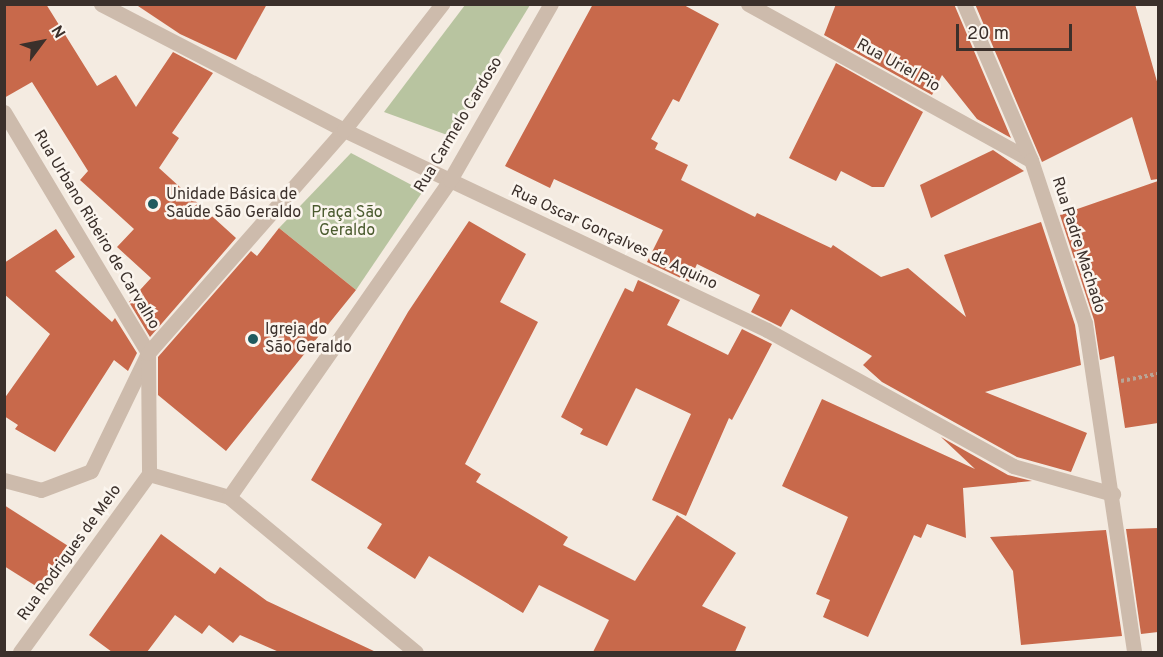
<!DOCTYPE html>
<meta charset="utf-8">
<style>
body{margin:0}
#map{position:relative;width:1163px;height:657px;overflow:hidden;background:#f4ebe1;font-family:Overpass,sans-serif}
div>[style]{position:absolute}
.green>*{inset:0;background:#b8c4a0}
.building>*{inset:0;background:#c8694b}
.path>*{height:4px;margin-top:-2px;transform-origin:0;background:repeating-linear-gradient(90deg,#b9a596 0 3px,transparent 0 6px)}
.minor>*{height:15px;margin:-7.5px;padding:0 7.5px;transform-origin:7.5px;border-radius:7.5px;background:#cdbbac}
.tertiary>*{height:15px;margin:-7.5px;padding:0 7.5px;transform-origin:7.5px;border-radius:7.5px;background:#cdbbac}
.dots>*{width:16px;height:16px;translate:-50% -50%;box-sizing:border-box;border:3px solid #fbf5ee;border-radius:50%}
span{translate:-50% -50%;white-space:nowrap;text-align:center;line-height:1.15;-webkit-text-stroke:5px #fbf5ee;paint-order:stroke}
.street-label{font-size:16px;color:#3b302b}
.poi-label{font-size:16px;color:#3b302b}
.left{translate:0 -50%;text-align:left}
.park-label{font-size:16px;color:#4a5a2e}
.frame{position:absolute;inset:0;border:6px solid #3b302b;pointer-events:none}
.north{position:absolute;left:12px;top:12px;width:60px;height:60px;-webkit-text-stroke:4px #fbf5ee;paint-order:stroke;rotate:58deg;font-size:16px;font-weight:700;line-height:24px;text-align:center;color:#3b302b}
.north::after{content:'';display:block;margin:auto;width:21px;height:27px;background:#3b302b;clip-path:polygon(50% 0,100% 100%,50% 72%,0 100%)}
.scale{position:absolute;left:956px;top:24px;width:116px;height:27px;box-sizing:border-box;border:3px solid #3b302b;border-top:0;padding-left:8px;font-size:18px;line-height:21px;white-space:nowrap;color:#3b302b;-webkit-text-stroke:4px #fbf5ee;paint-order:stroke}
</style>
<div id="map">
<div class="green">
<div style="clip-path:polygon(465px 5px,530px 5px,450px 136px,384px 112px)"></div>
<div style="clip-path:polygon(351px 153px,423px 191px,356px 290px,279px 228px)"></div>
</div>
<div class="building">
<div style="clip-path:polygon(4px 4px,46px 4px,97px 86px,116px 75px,136px 107px,173px 52px,213px 73px,172px 133px,179px 138px,159px 168px,236px 238px,150px 337px,129px 302px,151px 278px,117px 247px,134px 229px,80px 180px,88px 171px,32px 82px,4px 98px)"></div>
<div style="clip-path:polygon(135px 4px,267px 4px,236px 60px,180px 34px)"></div>
<div style="clip-path:polygon(593px 4px,682px 4px,719px 24px,679px 102px,673px 99px,651px 139px,658px 143px,655px 149px,688px 165px,681px 180px,755px 217px,757px 213px,831px 248px,833px 245px,881px 277px,908px 268px,966px 317px,944px 255px,1041px 222px,1075px 325px,1081px 365px,985px 392px,1087px 433px,1071px 472px,1017px 457px,882px 382px,863px 365px,872px 356px,791px 309px,781px 327px,751px 312px,760px 295px,697px 264px,689px 282px,647px 262px,663px 230px,554px 179px,550px 188px,505px 166px)"></div>
<div style="clip-path:polygon(836px 4px,954px 4px,1011px 138px,977px 119px,942px 75px,932px 95px,824px 35px)"></div>
<div style="clip-path:polygon(975px 4px,1135px 4px,1158px 85px,1158px 179px,1151px 180px,1132px 117px,1042px 162px)"></div>
<div style="clip-path:polygon(836px 63px,923px 112px,884px 187px,872px 187px,841px 171px,836px 181px,789px 158px)"></div>
<div style="clip-path:polygon(993px 150px,1024px 171px,931px 218px,920px 185px)"></div>
<div style="clip-path:polygon(1158px 181px,1158px 423px,1125px 428px,1114px 356px,1100px 360px,1094px 320px,1060px 215px)"></div>
<div style="clip-path:polygon(469px 221px,526px 254px,500px 302px,538px 322px,465px 464px,481px 474px,476px 482px,568px 537px,563px 545px,635px 581px,677px 515px,736px 553px,702px 606px,746px 627px,735px 652px,593px 652px,609px 620px,539px 585px,523px 613px,429px 556px,415px 579px,367px 548px,382px 524px,311px 480px,408px 312px)"></div>
<div style="clip-path:polygon(279px 228px,356px 290px,226px 451px,158px 395px,158px 357px,251px 251px,257px 256px)"></div>
<div style="clip-path:polygon(56px 229px,75px 257px,55px 271px,112px 322px,115px 318px,137px 353px,128px 371px,114px 360px,55px 452px,15px 429px,18px 425px,4px 416px,4px 399px,50px 334px,4px 294px,4px 263px)"></div>
<div style="clip-path:polygon(638px 280px,680px 300px,667px 325px,728px 355px,742px 329px,772px 344px,732px 420px,729px 418px,686px 516px,652px 500px,691px 414px,636px 388px,607px 446px,580px 434px,583px 429px,561px 417px,625px 288px,633px 292px)"></div>
<div style="clip-path:polygon(822px 399px,975px 469px,941px 437px,1008px 475px,1032px 481px,963px 488px,966px 538px,927px 524px,921px 538px,914px 535px,868px 637px,823px 617px,830px 600px,816px 594px,848px 517px,782px 486px)"></div>
<div style="clip-path:polygon(4px 505px,76px 551px,47px 593px,4px 566px)"></div>
<div style="clip-path:polygon(1158px 528px,1158px 632px,1141px 634px,1126px 529px)"></div>
<div style="clip-path:polygon(1106px 530px,1122px 636px,1021px 645px,1013px 571px,990px 537px)"></div>
<div style="clip-path:polygon(161px 534px,215px 574px,220px 567px,267px 601px,376px 652px,279px 652px,240px 635px,233px 643px,209px 625px,202px 634px,175px 615px,147px 652px,112px 652px,89px 635px)"></div>
</div>
<div class="path">
<div style="left:1121px;top:381px;width:38px;rotate:-11deg"></div>
</div>
<div class="minor">
<div style="left:101px;top:4px;width:274px;rotate:27.4deg"></div>
<div style="left:344px;top:130px;width:468px;rotate:25.3deg"></div>
<div style="left:767px;top:330px;width:281px;rotate:28.9deg"></div>
<div style="left:1013px;top:466px;width:104px;rotate:15.6deg"></div>
<div style="left:748px;top:4px;width:323px;rotate:28.9deg"></div>
<div style="left:4px;top:480px;width:38px;rotate:15deg"></div>
<div style="left:41px;top:490px;width:53px;rotate:-20.8deg"></div>
<div style="left:91px;top:471px;width:131px;rotate:-64.2deg"></div>
</div>
<div class="tertiary">
<div style="left:964px;top:4px;width:170px;rotate:66.8deg"></div>
<div style="left:1031px;top:160px;width:172px;rotate:71.7deg"></div>
<div style="left:1085px;top:323px;width:333px;rotate:81.5deg"></div>
<div style="left:4px;top:112px;width:281px;rotate:59.1deg"></div>
<div style="left:148px;top:353px;width:121px;rotate:89.5deg"></div>
<div style="left:149px;top:474px;width:83px;rotate:16deg"></div>
<div style="left:229px;top:497px;width:243px;rotate:39.7deg"></div>
<div style="left:148px;top:353px;width:297px;rotate:-48.7deg"></div>
<div style="left:344px;top:130px;width:160px;rotate:-52.1deg"></div>
<div style="left:229px;top:497px;width:386px;rotate:-55.1deg"></div>
<div style="left:450px;top:180px;width:203px;rotate:-60.2deg"></div>
<div style="left:20px;top:652px;width:220px;rotate:-54.1deg"></div>
</div>
<div class="dots">
<div style="left:153px;top:204px;background:#1f5a5e"></div>
<div style="left:253px;top:339px;background:#1f5a5e"></div>
</div>
<div class="street-label">
<span style="left:898px;top:66px;rotate:29deg">Rua Uriel Pio</span>
<span style="left:459px;top:125px;rotate:-59deg">Rua Carmelo Cardoso</span>
<span style="left:96px;top:230px;rotate:59deg">Rua Urbano Ribeiro de Carvalho</span>
<span style="left:614px;top:238px;rotate:25deg">Rua Oscar Gonçalves de Aquino</span>
<span style="left:1078px;top:245px;rotate:72deg">Rua Padre Machado</span>
<span style="left:70px;top:553px;rotate:-54deg">Rua Rodrigues de Melo</span>
</div>
<div class="poi-label">
<span class="left" style="left:166px;top:204px">Unidade Básica de<br>Saúde São Geraldo</span>
<span class="left" style="left:265px;top:339px">Igreja do<br>São Geraldo</span>
</div>
<div class="park-label">
<span style="left:347px;top:222px">Praça São<br>Geraldo</span>
</div>
<div class="frame"></div>
<div class="north">N</div>
<div class="scale">20 m</div>
</div>
